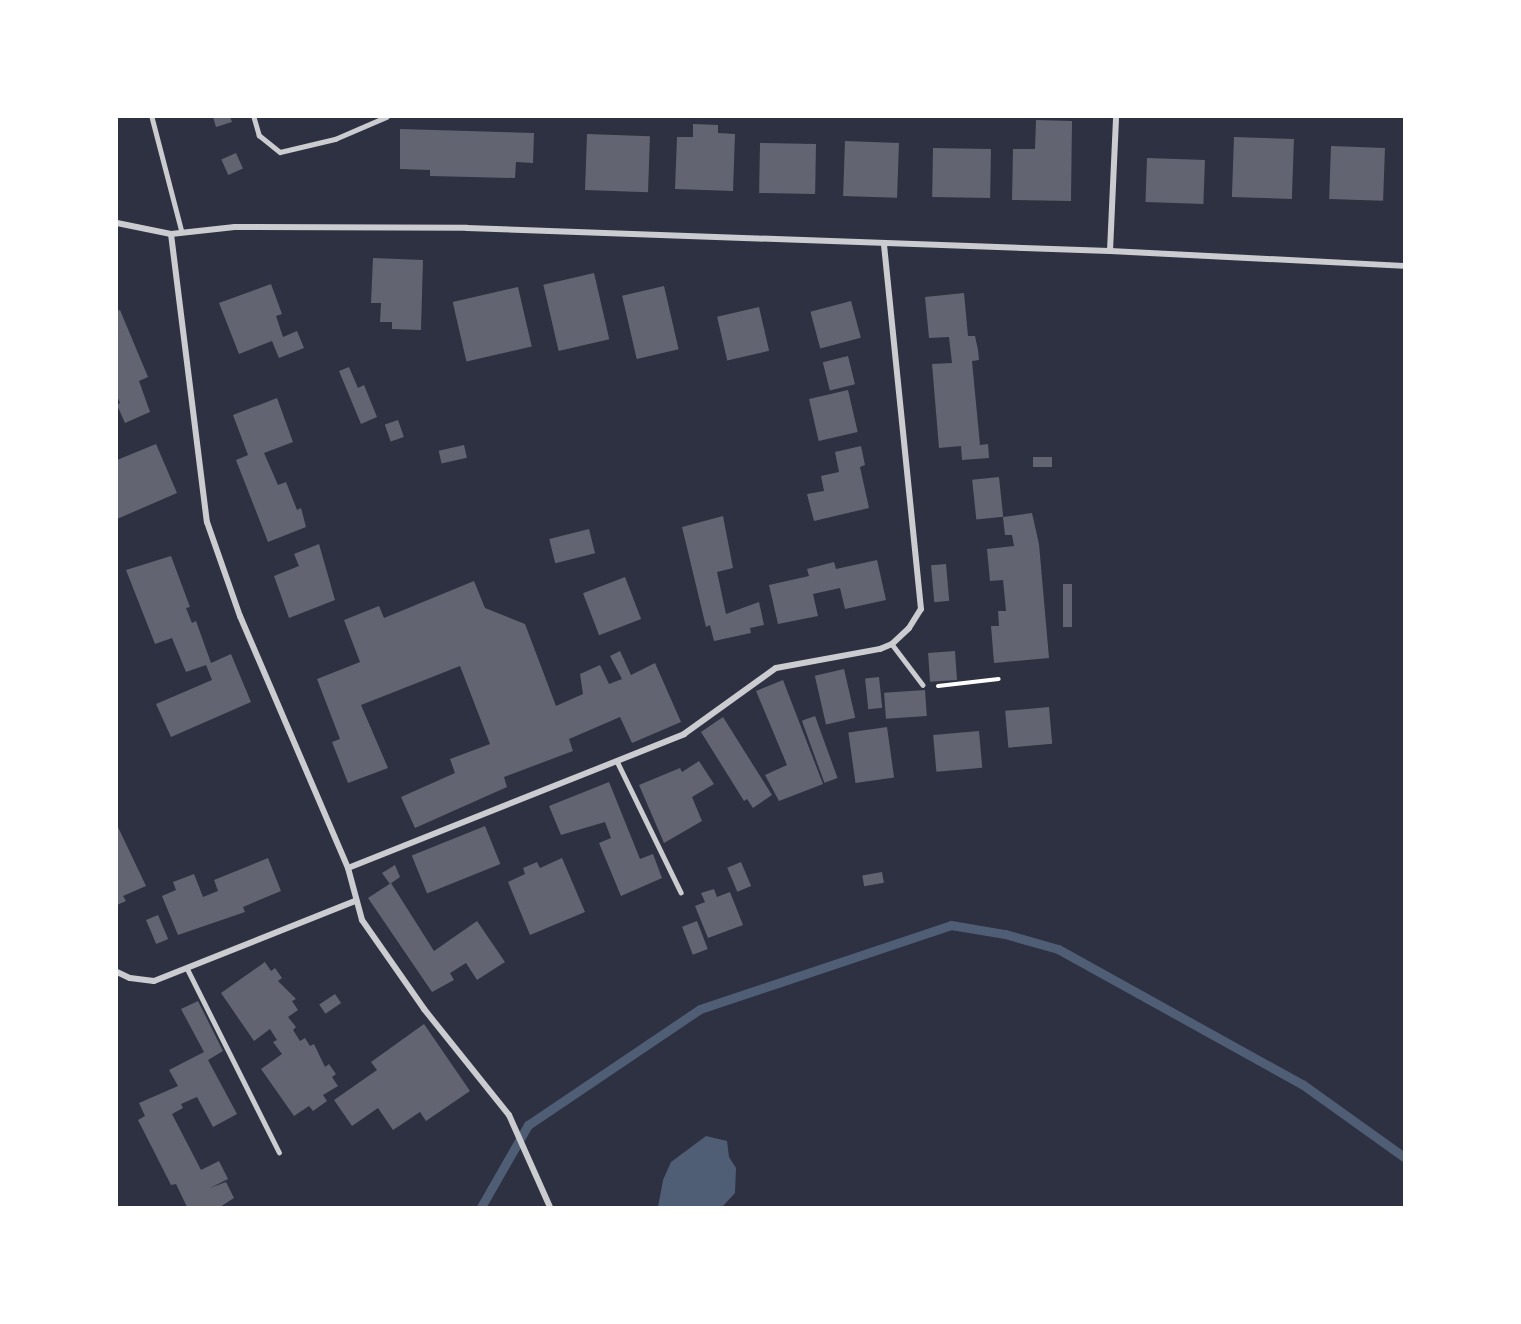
<!DOCTYPE html>
<style>
body{margin:0}
#map{position:relative;width:1521px;height:1324px;overflow:hidden;background:#2d3142;font-family:"Open Sans",sans-serif}
div>[style]{position:absolute}
.water>*{inset:0;background:#4f5d75}
.stream>*{height:9px;margin:-4.5px;padding:0 4.5px;transform-origin:4.5px;border-radius:4.5px;background:#4f5d75}
.building>*{inset:0;background:#626471;transform-origin:0 0}
.path>*{height:4px;margin:-2px;padding:0 2px;transform-origin:2px;border-radius:2px;background:#fff}
.service>*{height:4.5px;margin:-2.25px;padding:0 2.25px;transform-origin:2.25px;border-radius:2.25px;background:#caccd0}
.minor>*{height:6px;margin:-3px;padding:0 3px;transform-origin:3px;border-radius:3px;background:#caccd0}
span{translate:-50% -50%;white-space:nowrap;text-align:center;line-height:1.15;-webkit-text-stroke:5px #fff;paint-order:stroke}
.frame{position:absolute;inset:0;border:118px solid #fff;pointer-events:none}
</style>
<div id="map">
<div class="water">
<div style="clip-path:polygon(706px 1136px,727px 1141px,729px 1157px,736px 1168px,735px 1193px,722px 1207px,658px 1207px,663px 1180px,671px 1162px)"></div>
</div>
<div class="stream">
<div style="left:481px;top:1207px;width:95px;rotate:-60.2deg"></div>
<div style="left:528px;top:1125px;width:207px;rotate:-34deg"></div>
<div style="left:700px;top:1009px;width:265px;rotate:-18.5deg"></div>
<div style="left:951px;top:925px;width:55px;rotate:9.5deg"></div>
<div style="left:1005px;top:934px;width:55px;rotate:15.8deg"></div>
<div style="left:1058px;top:949px;width:279px;rotate:29deg"></div>
<div style="left:1302px;top:1084px;width:125px;rotate:35.6deg"></div>
</div>
<div class="building">
<div style="clip-path:polygon(213px 117px,230px 117px,232px 122px,216px 127px)"></div>
<div style="clip-path:polygon(1036px 120px,1072px 121px,1071px 201px,1012px 200px,1013px 149px,1035px 149px)"></div>
<div style="clip-path:polygon(693px 124px,718px 125px,718px 133px,735px 134px,733px 191px,675px 189px,677px 137px,693px 137px)"></div>
<div style="clip-path:polygon(400px 129px,534px 133px,533px 163px,516px 162px,515px 178px,430px 176px,430px 170px,400px 169px)"></div>
<div style="left:587px;top:134px;width:63px;height:56px;rotate:2deg"></div>
<div style="left:1234px;top:137px;width:60px;height:60px;rotate:2deg"></div>
<div style="left:845px;top:141px;width:54px;height:55px;rotate:2deg"></div>
<div style="left:760px;top:143px;width:56px;height:50px;rotate:1deg"></div>
<div style="left:1331px;top:146px;width:54px;height:53px;rotate:2deg"></div>
<div style="left:933px;top:148px;width:58px;height:49px;rotate:1deg"></div>
<div style="left:236px;top:153px;width:17px;height:16px;rotate:66deg"></div>
<div style="left:1147px;top:158px;width:58px;height:44px;rotate:2deg"></div>
<div style="clip-path:polygon(373px 258px,423px 260px,421px 330px,392px 329px,392px 322px,380px 322px,381px 303px,371px 303px)"></div>
<div style="left:594px;top:273px;width:68px;height:52px;rotate:77deg"></div>
<div style="clip-path:polygon(271px 284px,282px 314px,276px 316px,283px 337px,297px 331px,304px 348px,279px 358px,272px 341px,239px 354px,219px 303px)"></div>
<div style="left:664px;top:286px;width:65px;height:43px;rotate:77deg"></div>
<div style="left:518px;top:287px;width:61px;height:67px;rotate:77deg"></div>
<div style="clip-path:polygon(964px 293px,968px 336px,975px 336px,978px 350px,979px 360px,972px 361px,980px 445px,988px 444px,989px 458px,962px 460px,961px 446px,939px 448px,932px 364px,952px 363px,949px 337px,929px 338px,925px 297px)"></div>
<div style="left:851px;top:301px;width:38px;height:42px;rotate:75deg"></div>
<div style="left:759px;top:307px;width:45px;height:43px;rotate:77deg"></div>
<div style="clip-path:polygon(120px 310px,148px 377px,139px 381px,150px 412px,125px 423px,117px 405px,120px 403px,117px 396px,117px 311px)"></div>
<div style="left:848px;top:356px;width:29px;height:26px;rotate:76deg"></div>
<div style="clip-path:polygon(349px 367px,358px 388px,364px 385px,377px 417px,361px 424px,339px 371px)"></div>
<div style="left:848px;top:390px;width:43px;height:40px;rotate:77deg"></div>
<div style="clip-path:polygon(277px 398px,293px 442px,264px 453px,278px 485px,286px 482px,297px 510px,301px 508px,306px 527px,268px 542px,236px 460px,248px 455px,233px 415px)"></div>
<div style="left:398px;top:420px;width:18px;height:14px;rotate:71deg"></div>
<div style="clip-path:polygon(156px 444px,177px 493px,117px 519px,117px 460px)"></div>
<div style="left:464px;top:445px;width:13px;height:26px;rotate:77deg"></div>
<div style="clip-path:polygon(861px 446px,865px 465px,860px 467px,869px 508px,814px 521px,807px 494px,824px 491px,821px 476px,839px 472px,835px 452px)"></div>
<div style="left:1052px;top:457px;width:10px;height:19px;rotate:90deg"></div>
<div style="left:999px;top:477px;width:40px;height:27px;rotate:84deg"></div>
<div style="clip-path:polygon(1032px 513px,1039px 544px,1049px 658px,994px 663px,991px 626px,999px 626px,998px 611px,1006px 611px,1003px 580px,990px 581px,987px 549px,1014px 546px,1012px 535px,1005px 535px,1003px 517px)"></div>
<div style="clip-path:polygon(723px 516px,733px 568px,717px 572px,726px 614px,759px 602px,764px 625px,750px 628px,751px 633px,714px 641px,710px 625px,706px 627px,682px 527px)"></div>
<div style="left:589px;top:529px;width:25px;height:41px;rotate:76deg"></div>
<div style="clip-path:polygon(319px 544px,335px 600px,289px 618px,274px 576px,299px 566px,294px 554px)"></div>
<div style="clip-path:polygon(171px 556px,190px 607px,186px 608px,192px 623px,196px 621px,211px 663px,231px 654px,251px 702px,171px 737px,156px 704px,212px 680px,206px 665px,186px 672px,172px 638px,155px 644px,126px 570px)"></div>
<div style="clip-path:polygon(877px 560px,886px 600px,845px 609px,840px 588px,813px 594px,818px 616px,778px 624px,769px 585px,809px 576px,807px 569px,834px 562px,836px 569px)"></div>
<div style="left:946px;top:564px;width:37px;height:15px;rotate:85deg"></div>
<div style="left:625px;top:577px;width:45px;height:45px;rotate:69deg"></div>
<div style="clip-path:polygon(474px 581px,485px 608px,525px 624px,556px 706px,583px 694px,580px 674px,600px 665px,609px 684px,622px 679px,610px 656px,620px 651px,631px 675px,655px 663px,681px 722px,632px 743px,620px 717px,569px 739px,573px 751px,504px 777px,507px 787px,415px 828px,401px 797px,455px 773px,450px 759px,490px 744px,460px 666px,361px 705px,388px 768px,348px 783px,332px 742px,340px 739px,317px 679px,360px 662px,344px 620px,379px 606px,384px 618px)"></div>
<div style="left:1063px;top:584px;width:9px;height:43px"></div>
<div style="left:955px;top:651px;width:29px;height:27px;rotate:86deg"></div>
<div style="left:844px;top:669px;width:50px;height:30px;rotate:77deg"></div>
<div style="left:879px;top:677px;width:31px;height:14px;rotate:84deg"></div>
<div style="clip-path:polygon(783px 680px,823px 784px,779px 801px,765px 775px,787px 765px,756px 691px)"></div>
<div style="left:925px;top:690px;width:26px;height:41px;rotate:86deg"></div>
<div style="left:1049px;top:707px;width:37px;height:44px;rotate:85deg"></div>
<div style="left:815px;top:716px;width:66px;height:14px;rotate:70deg"></div>
<div style="clip-path:polygon(723px 717px,772px 795px,753px 808px,747px 799px,744px 801px,701px 732px)"></div>
<div style="left:887px;top:727px;width:51px;height:39px;rotate:82deg"></div>
<div style="left:979px;top:731px;width:37px;height:46px;rotate:85deg"></div>
<div style="clip-path:polygon(699px 761px,714px 784px,692px 797px,702px 821px,664px 843px,639px 785px,680px 768px,682px 772px)"></div>
<div style="clip-path:polygon(609px 782px,640px 859px,653px 854px,662px 878px,621px 896px,599px 843px,611px 838px,605px 822px,561px 835px,549px 806px)"></div>
<div style="clip-path:polygon(117px 825px,146px 886px,123px 896px,126px 901px,117px 905px)"></div>
<div style="left:485px;top:826px;width:41px;height:79px;rotate:68deg"></div>
<div style="clip-path:polygon(268px 858px,281px 891px,243px 907px,245px 912px,178px 935px,162px 896px,176px 890px,173px 882px,194px 874px,203px 897px,218px 891px,214px 880px)"></div>
<div style="clip-path:polygon(562px 858px,585px 912px,530px 935px,508px 882px,525px 874px,523px 868px,537px 862px,540px 868px)"></div>
<div style="left:741px;top:862px;width:26px;height:15px;rotate:67deg"></div>
<div style="clip-path:polygon(395px 865px,400px 877px,390px 884px,382px 873px)"></div>
<div style="left:882px;top:872px;width:11px;height:20px;rotate:80deg"></div>
<div style="clip-path:polygon(391px 883px,434px 951px,477px 921px,505px 962px,477px 980px,466px 963px,450px 973px,454px 980px,432px 992px,368px 898px)"></div>
<div style="clip-path:polygon(714px 889px,717px 897px,730px 892px,743px 925px,708px 938px,695px 906px,705px 902px,701px 893px)"></div>
<div style="left:158px;top:915px;width:26px;height:13px;rotate:67deg"></div>
<div style="left:697px;top:921px;width:30px;height:16px;rotate:69deg"></div>
<div style="clip-path:polygon(265px 962px,271px 971px,275px 968px,282px 978px,278px 981px,296px 999px,292px 1001px,298px 1010px,288px 1017px,296px 1027px,293px 1030px,300px 1041px,305px 1038px,310px 1046px,314px 1044px,325px 1067px,329px 1064px,336px 1074px,332px 1077px,338px 1086px,323px 1095px,327px 1101px,313px 1111px,309px 1106px,294px 1116px,261px 1069px,282px 1054px,273px 1042px,277px 1040px,270px 1029px,254px 1041px,221px 993px)"></div>
<div style="left:335px;top:994px;width:11px;height:19px;rotate:56deg"></div>
<div style="clip-path:polygon(198px 1001px,223px 1051px,208px 1060px,237px 1114px,213px 1127px,197px 1097px,181px 1104px,183px 1108px,172px 1114px,201px 1170px,219px 1161px,228px 1179px,210px 1188px,226px 1182px,234px 1198px,220px 1207px,187px 1207px,176px 1184px,171px 1185px,138px 1120px,145px 1116px,139px 1103px,178px 1086px,169px 1070px,204px 1052px,181px 1009px)"></div>
<div style="clip-path:polygon(424px 1024px,470px 1091px,426px 1121px,420px 1112px,393px 1130px,378px 1108px,352px 1126px,334px 1100px,377px 1070px,371px 1062px)"></div>
</div>
<div class="path">
<div style="left:938px;top:686px;width:61px;rotate:-6.5deg"></div>
</div>
<div class="service">
<div style="left:152px;top:117px;width:119px;rotate:75.4deg"></div>
<div style="left:254px;top:117px;width:19px;rotate:74deg"></div>
<div style="left:259px;top:135px;width:27px;rotate:39deg"></div>
<div style="left:280px;top:152px;width:57px;rotate:-13.3deg"></div>
<div style="left:335px;top:139px;width:56px;rotate:-23.3deg"></div>
<div style="left:892px;top:644px;width:51px;rotate:52.9deg"></div>
<div style="left:617px;top:761px;width:146px;rotate:64deg"></div>
<div style="left:187px;top:968px;width:206px;rotate:63.4deg"></div>
</div>
<div class="minor">
<div style="left:117px;top:223px;width:55px;rotate:11.5deg"></div>
<div style="left:171px;top:234px;width:64px;rotate:-6.2deg"></div>
<div style="left:235px;top:227px;width:232px;rotate:0.2deg"></div>
<div style="left:467px;top:228px;width:643px;rotate:2.05deg"></div>
<div style="left:1110px;top:251px;width:294px;rotate:2.9deg"></div>
<div style="left:171px;top:234px;width:290px;rotate:82.9deg"></div>
<div style="left:207px;top:522px;width:100px;rotate:70.7deg"></div>
<div style="left:240px;top:616px;width:274px;rotate:66.8deg"></div>
<div style="left:348px;top:868px;width:54px;rotate:74.9deg"></div>
<div style="left:362px;top:920px;width:108px;rotate:55.1deg"></div>
<div style="left:424px;top:1009px;width:136px;rotate:51.3deg"></div>
<div style="left:509px;top:1115px;width:101px;rotate:66deg"></div>
<div style="left:1110px;top:251px;width:134px;rotate:-87.4deg"></div>
<div style="left:348px;top:868px;width:362px;rotate:-21.7deg"></div>
<div style="left:684px;top:734px;width:113px;rotate:-35.7deg"></div>
<div style="left:776px;top:668px;width:106px;rotate:-10.4deg"></div>
<div style="left:880px;top:649px;width:13px;rotate:-23deg"></div>
<div style="left:892px;top:644px;width:23px;rotate:-43deg"></div>
<div style="left:909px;top:628px;width:22px;rotate:-58deg"></div>
<div style="left:921px;top:609px;width:366px;rotate:-95.8deg"></div>
<div style="left:117px;top:972px;width:14px;rotate:25deg"></div>
<div style="left:130px;top:978px;width:24px;rotate:7deg"></div>
<div style="left:154px;top:981px;width:216px;rotate:-21.7deg"></div>
</div>
<div class="frame"></div>
</div>
